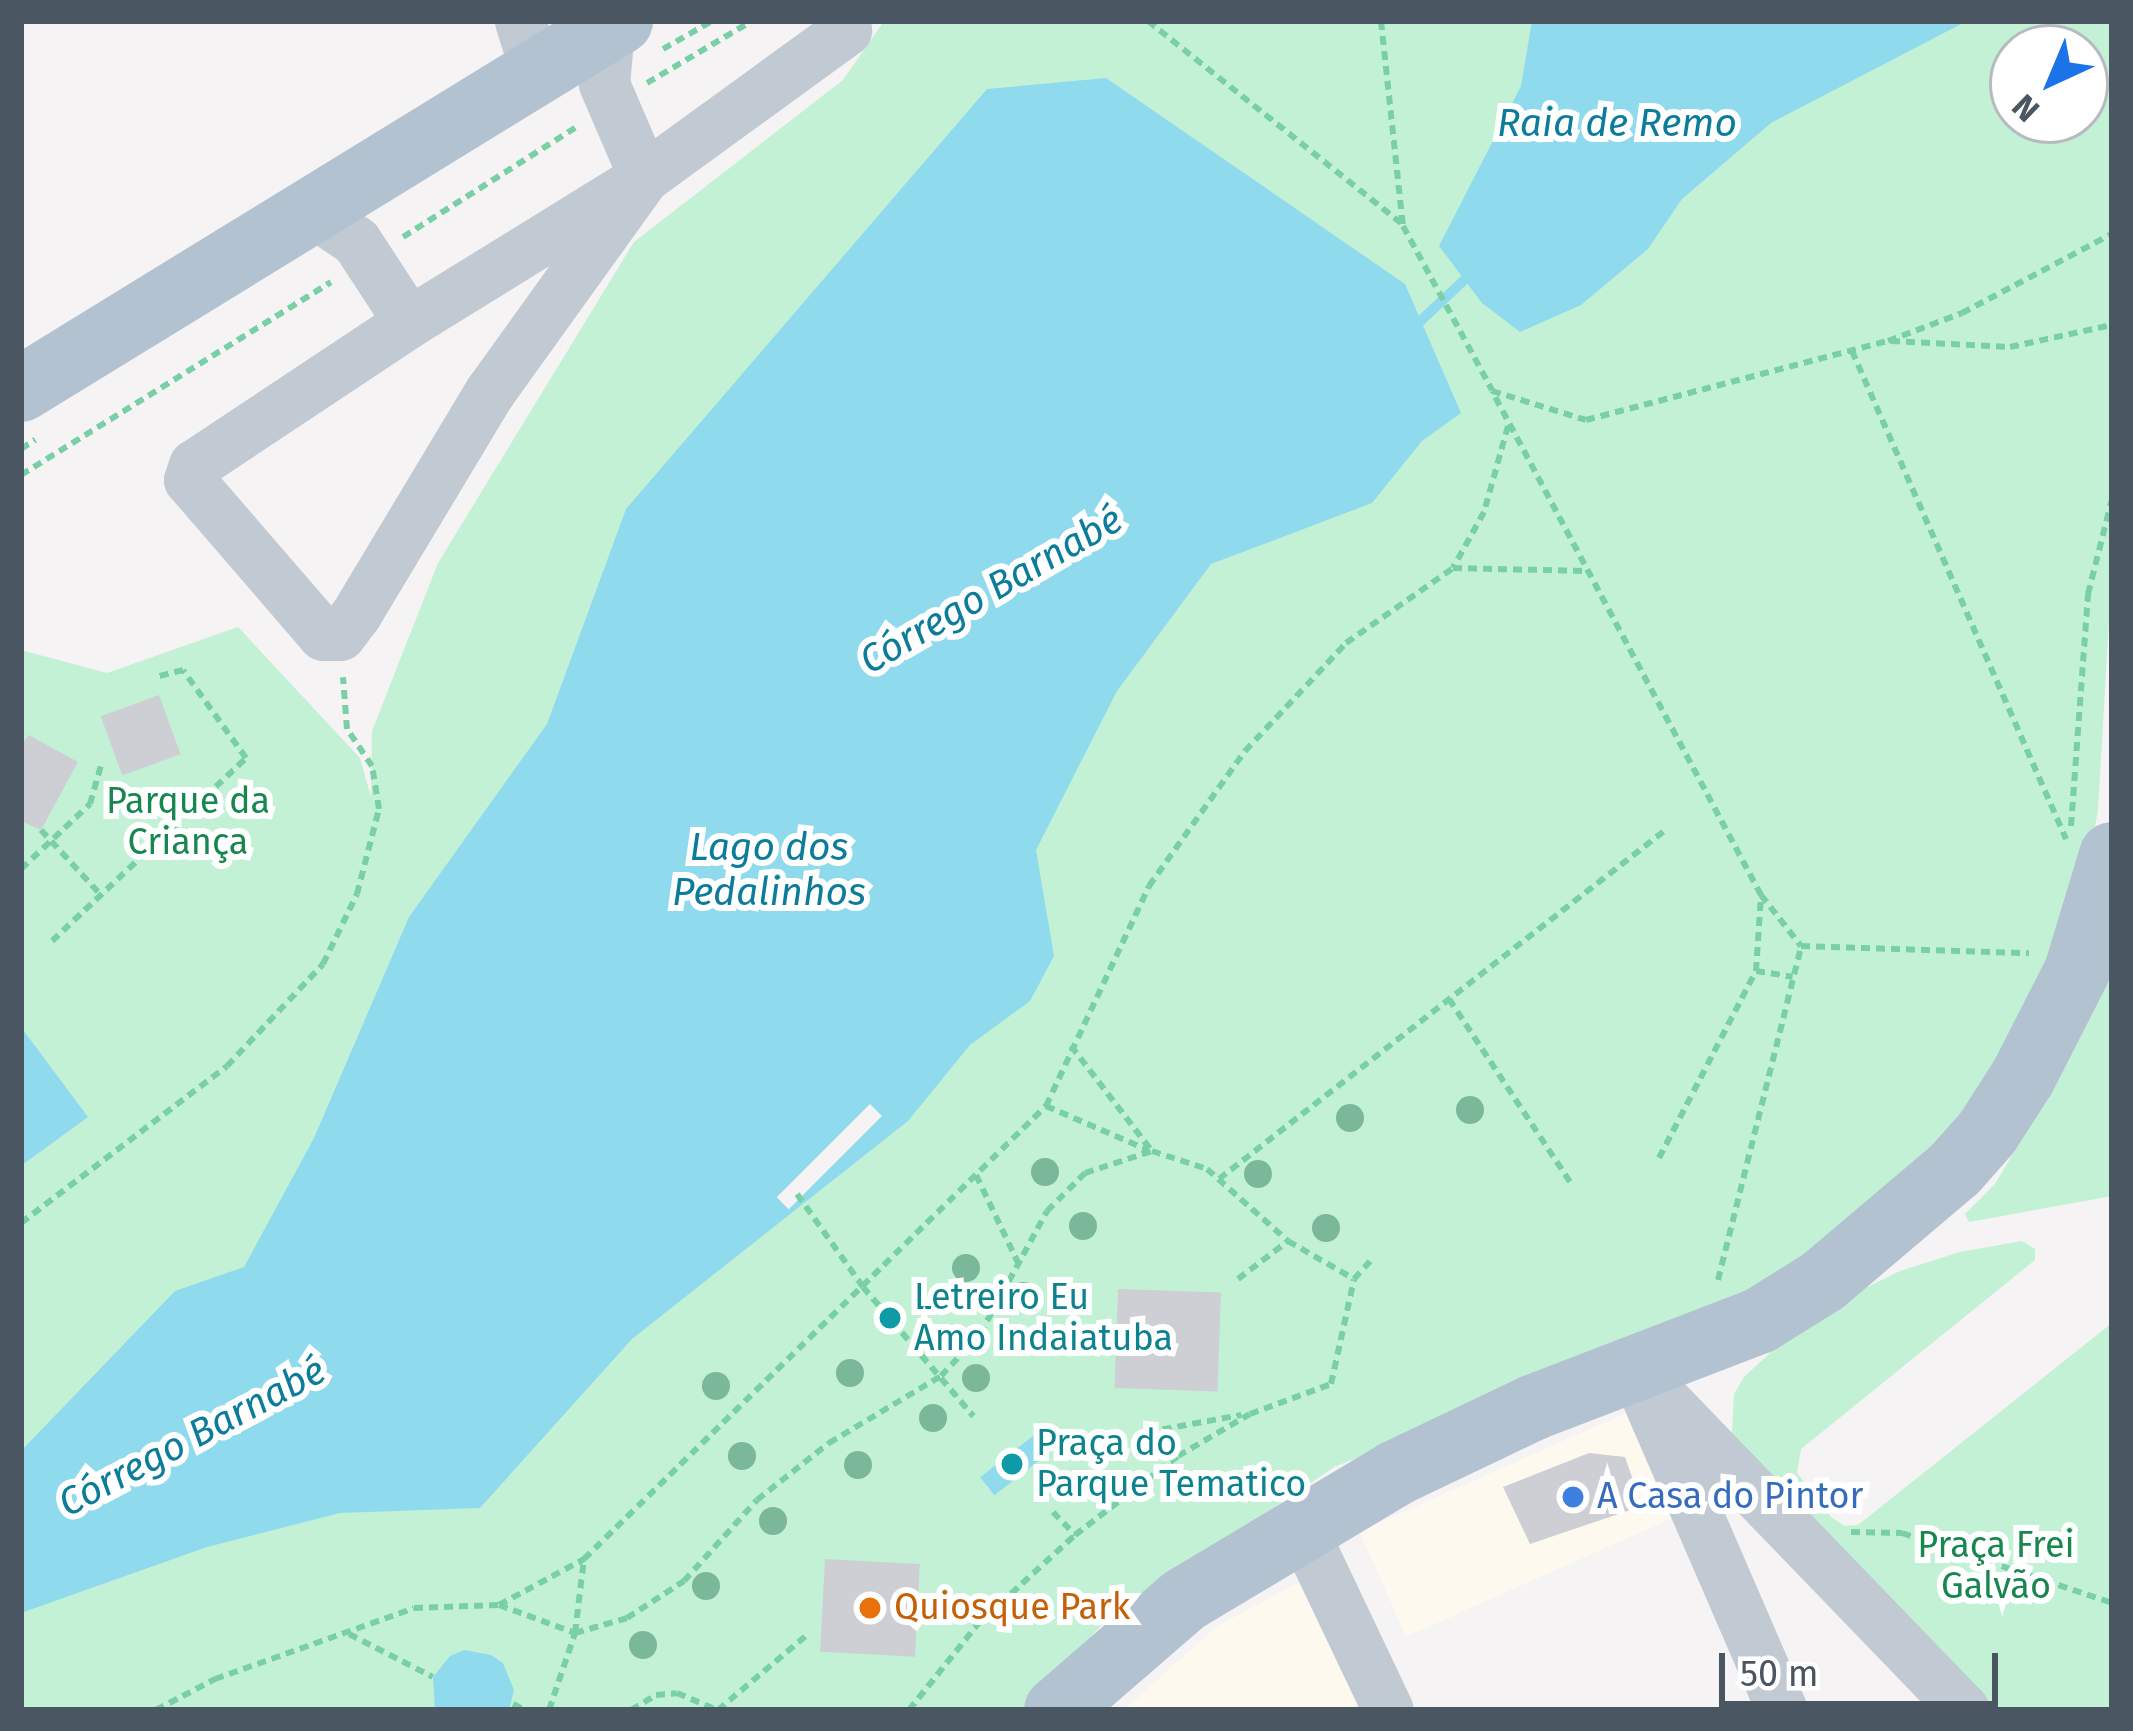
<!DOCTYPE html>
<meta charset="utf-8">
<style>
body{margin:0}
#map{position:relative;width:2133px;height:1731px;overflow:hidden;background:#f5f3f3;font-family:"Fira Sans",sans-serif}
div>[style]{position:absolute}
.commercial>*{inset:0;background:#fdf9ef;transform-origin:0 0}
.green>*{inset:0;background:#c3f1d5}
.water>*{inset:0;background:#90daee;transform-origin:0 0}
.pier>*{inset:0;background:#f5f3f3;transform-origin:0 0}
.stream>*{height:10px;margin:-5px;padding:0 5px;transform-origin:5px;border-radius:5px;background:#90daee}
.building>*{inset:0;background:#cdcfd5;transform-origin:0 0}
.path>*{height:6px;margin-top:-3px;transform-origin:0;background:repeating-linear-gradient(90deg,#7ad0a6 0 9px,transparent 0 15px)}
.minor>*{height:51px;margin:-25.5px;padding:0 25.5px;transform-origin:25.5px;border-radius:25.5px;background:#c1cad2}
.major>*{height:66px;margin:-33px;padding:0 33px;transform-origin:33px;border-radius:33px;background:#b3c2d1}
.trees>*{width:28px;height:28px;margin:-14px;border-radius:50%;background:#7bb799}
.dots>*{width:33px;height:33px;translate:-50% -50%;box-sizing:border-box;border:6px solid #fff;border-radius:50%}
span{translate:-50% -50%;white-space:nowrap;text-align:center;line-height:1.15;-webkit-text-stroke:12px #fff;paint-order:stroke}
.park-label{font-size:36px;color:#17864f}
.culture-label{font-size:36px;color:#0d838f}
.left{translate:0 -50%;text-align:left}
.shop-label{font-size:36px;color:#366cbe}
.food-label{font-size:36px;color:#c56008}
.water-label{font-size:39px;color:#0c7c9b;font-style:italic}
.frame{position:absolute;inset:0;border:24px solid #4a5661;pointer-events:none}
.north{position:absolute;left:1989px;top:24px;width:120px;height:120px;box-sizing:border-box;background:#fff;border:3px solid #b7bbc0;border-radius:50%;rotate:224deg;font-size:33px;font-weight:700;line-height:48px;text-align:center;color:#4a5661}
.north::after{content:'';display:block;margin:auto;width:42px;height:54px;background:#1a73e8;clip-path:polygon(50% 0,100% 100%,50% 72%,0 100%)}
.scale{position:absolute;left:1719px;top:1653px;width:279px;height:54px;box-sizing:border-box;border:6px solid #4a5661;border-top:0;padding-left:15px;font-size:36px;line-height:42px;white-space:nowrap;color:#4a5661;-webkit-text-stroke:9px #fff;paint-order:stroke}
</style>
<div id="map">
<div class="commercial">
<div style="left:1628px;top:1412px;width:115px;height:294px;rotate:66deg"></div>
<div style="clip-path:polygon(1305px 1579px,1358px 1705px,1349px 1710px,1124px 1710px,1217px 1626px)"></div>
</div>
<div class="green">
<div style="clip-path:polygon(evenodd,884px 21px,2112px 21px,2112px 568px,2098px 810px,2082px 900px,1959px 1134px,1756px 1304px,1336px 1466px,1109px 1617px,1024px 1710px,21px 1710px,21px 1166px,87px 1117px,21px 1027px,21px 650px,107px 673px,238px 627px,360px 758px,371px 797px,372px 731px,438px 563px,634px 242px,843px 80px,884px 21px,2013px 48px,2085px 48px,2085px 120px,2013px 120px,2013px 48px)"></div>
<div style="clip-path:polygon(2112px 972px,2112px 1196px,1969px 1222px,1965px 1214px,1995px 1184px,2038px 1112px,2100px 976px)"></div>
<div style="clip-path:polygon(2022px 1241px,2035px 1249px,2035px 1260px,1801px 1449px,1797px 1473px,1832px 1518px,1845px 1526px,1858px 1525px,2112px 1323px,2112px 1710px,1971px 1710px,1740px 1450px,1732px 1433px,1734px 1394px,1744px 1377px,1791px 1334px,1843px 1299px,1900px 1271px,1960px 1252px)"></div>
</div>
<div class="water">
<div style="clip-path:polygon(1532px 21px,1967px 21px,1771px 123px,1682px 199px,1648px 249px,1581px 305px,1520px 332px,1482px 303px,1439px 246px,1521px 86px)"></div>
<div style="clip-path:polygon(1106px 78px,1405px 284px,1461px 413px,1422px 441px,1372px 503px,1211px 564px,1117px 691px,1036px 850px,1054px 956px,1030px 1001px,970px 1045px,908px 1121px,632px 1339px,480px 1508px,340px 1513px,207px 1547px,21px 1613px,21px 1451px,175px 1291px,244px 1267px,314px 1138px,409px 917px,547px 724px,626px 509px,987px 89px)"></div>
<div style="clip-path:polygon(21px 1027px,88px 1117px,21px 1166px)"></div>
<div style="left:1033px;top:1436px;width:23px;height:67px;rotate:52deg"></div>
<div style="clip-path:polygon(464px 1650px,491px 1655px,503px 1663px,514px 1690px,509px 1710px,435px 1710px,433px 1677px,450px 1656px)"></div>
</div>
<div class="pier">
<div style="left:870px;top:1104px;width:17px;height:132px;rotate:45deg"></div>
</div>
<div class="stream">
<div style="left:1414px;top:327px;width:83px;rotate:-43.1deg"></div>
</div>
<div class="building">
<div style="left:159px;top:695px;width:63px;height:62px;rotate:70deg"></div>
<div style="clip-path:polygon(29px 735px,78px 762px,41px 830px,21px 821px,21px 745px)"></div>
<div style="left:1118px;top:1289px;width:103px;height:99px;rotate:2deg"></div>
<div style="clip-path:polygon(1589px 1453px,1625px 1457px,1642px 1506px,1530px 1544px,1503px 1487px)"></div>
<div style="left:825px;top:1559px;width:95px;height:93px;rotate:3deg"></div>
</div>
<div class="path">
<div style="left:1148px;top:21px;width:324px;rotate:38.6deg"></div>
<div style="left:1381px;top:21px;width:206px;rotate:83.9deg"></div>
<div style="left:1403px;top:226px;width:187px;rotate:61.5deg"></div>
<div style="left:663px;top:49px;width:56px;rotate:-29.7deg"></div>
<div style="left:647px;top:83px;width:122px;rotate:-30.6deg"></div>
<div style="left:403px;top:237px;width:204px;rotate:-32.4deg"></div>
<div style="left:1891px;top:341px;width:119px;rotate:2.9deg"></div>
<div style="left:2010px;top:347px;width:104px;rotate:-12.2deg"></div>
<div style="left:1852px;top:351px;width:533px;rotate:66.32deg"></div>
<div style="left:1508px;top:426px;width:89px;rotate:105.6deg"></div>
<div style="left:1484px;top:512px;width:64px;rotate:119deg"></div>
<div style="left:1453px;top:568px;width:133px;rotate:1.3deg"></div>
<div style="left:21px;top:449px;width:17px;rotate:-33deg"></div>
<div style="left:21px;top:475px;width:365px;rotate:-31.9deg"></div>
<div style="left:2071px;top:826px;width:233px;rotate:-85.8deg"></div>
<div style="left:2088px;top:594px;width:98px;rotate:-75.8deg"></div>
<div style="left:41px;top:830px;width:88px;rotate:47.3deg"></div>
<div style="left:21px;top:869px;width:95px;rotate:-43.3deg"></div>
<div style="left:90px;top:804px;width:41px;rotate:-74.2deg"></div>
<div style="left:1761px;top:895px;width:65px;rotate:51.9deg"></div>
<div style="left:1801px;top:946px;width:228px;rotate:1.8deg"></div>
<div style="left:52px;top:941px;width:267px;rotate:-43.3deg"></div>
<div style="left:246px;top:758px;width:108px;rotate:-125.6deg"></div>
<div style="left:183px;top:670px;width:25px;rotate:166deg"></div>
<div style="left:1756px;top:971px;width:37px;rotate:9deg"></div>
<div style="left:1449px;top:999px;width:221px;rotate:56.5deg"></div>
<div style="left:1071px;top:1046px;width:133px;rotate:52.4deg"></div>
<div style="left:1046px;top:1106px;width:111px;rotate:23.3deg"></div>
<div style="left:1659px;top:1158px;width:211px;rotate:-62.6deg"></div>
<div style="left:1756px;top:971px;width:76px;rotate:-86.2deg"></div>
<div style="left:1761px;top:895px;width:571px;rotate:-118.09deg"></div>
<div style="left:1492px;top:391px;width:98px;rotate:17.1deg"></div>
<div style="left:1586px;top:420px;width:312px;rotate:-14.7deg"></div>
<div style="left:1888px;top:341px;width:79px;rotate:-20.7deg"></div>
<div style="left:1962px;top:313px;width:170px;rotate:-27.8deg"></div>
<div style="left:976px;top:1175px;width:102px;rotate:64.4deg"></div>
<div style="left:1219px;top:1179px;width:564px;rotate:-38.01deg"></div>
<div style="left:797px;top:1194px;width:114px;rotate:54.6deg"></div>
<div style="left:863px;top:1287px;width:170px;rotate:49.5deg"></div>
<div style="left:21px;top:1223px;width:259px;rotate:-37.3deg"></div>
<div style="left:227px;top:1066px;width:140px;rotate:-46.7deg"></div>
<div style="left:323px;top:964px;width:78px;rotate:-64.1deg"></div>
<div style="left:357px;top:894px;width:88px;rotate:-75.5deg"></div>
<div style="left:379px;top:809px;width:44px;rotate:-99.2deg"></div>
<div style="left:372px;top:766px;width:45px;rotate:-124deg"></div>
<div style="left:347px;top:729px;width:52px;rotate:-94.4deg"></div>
<div style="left:1238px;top:1279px;width:63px;rotate:-37.2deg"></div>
<div style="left:1288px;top:1241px;width:76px;rotate:29.9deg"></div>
<div style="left:1354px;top:1279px;width:27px;rotate:-48deg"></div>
<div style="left:1718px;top:1280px;width:344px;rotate:-76deg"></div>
<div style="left:1148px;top:1432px;width:95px;rotate:-10.4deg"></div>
<div style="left:1053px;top:1512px;width:32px;rotate:46deg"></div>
<div style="left:1851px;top:1532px;width:51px;rotate:1.1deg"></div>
<div style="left:1902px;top:1533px;width:221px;rotate:18.4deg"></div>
<div style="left:499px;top:1605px;width:81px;rotate:20.2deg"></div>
<div style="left:575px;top:1633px;width:75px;rotate:-83.1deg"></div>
<div style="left:349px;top:1634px;width:94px;rotate:27.1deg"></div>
<div style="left:513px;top:1704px;width:13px;rotate:27deg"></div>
<div style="left:156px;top:1710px;width:67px;rotate:-27.7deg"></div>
<div style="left:215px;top:1679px;width:211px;rotate:-19.6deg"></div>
<div style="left:414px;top:1608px;width:85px;rotate:-2deg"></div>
<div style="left:499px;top:1605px;width:97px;rotate:-28.4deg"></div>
<div style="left:584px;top:1559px;width:647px;rotate:-44.44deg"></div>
<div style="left:1046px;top:1106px;width:243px;rotate:-64.9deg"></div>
<div style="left:1149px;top:886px;width:166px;rotate:-54.6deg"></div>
<div style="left:1245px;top:751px;width:148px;rotate:-46.9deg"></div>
<div style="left:1346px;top:643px;width:131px;rotate:-35deg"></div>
<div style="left:549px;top:1710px;width:81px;rotate:-71.3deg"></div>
<div style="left:575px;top:1633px;width:54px;rotate:-16.1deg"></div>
<div style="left:627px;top:1618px;width:68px;rotate:-33deg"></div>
<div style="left:684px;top:1581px;width:109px;rotate:-48deg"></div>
<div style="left:757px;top:1500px;width:92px;rotate:-38.4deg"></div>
<div style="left:829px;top:1443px;width:131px;rotate:-30.9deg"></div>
<div style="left:941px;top:1376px;width:57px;rotate:-47.1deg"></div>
<div style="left:980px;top:1334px;width:140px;rotate:-61.4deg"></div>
<div style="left:1047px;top:1211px;width:54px;rotate:-45deg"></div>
<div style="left:1085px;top:1173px;width:71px;rotate:-18.2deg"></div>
<div style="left:1152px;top:1151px;width:58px;rotate:18.1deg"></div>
<div style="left:1207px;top:1169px;width:108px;rotate:41.6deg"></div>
<div style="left:631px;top:1710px;width:29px;rotate:-31deg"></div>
<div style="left:656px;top:1695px;width:21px;rotate:-5deg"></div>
<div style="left:677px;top:1693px;width:43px;rotate:23deg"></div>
<div style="left:718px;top:1710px;width:119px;rotate:-40.2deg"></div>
<div style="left:909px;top:1710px;width:110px;rotate:-51.3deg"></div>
<div style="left:978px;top:1624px;width:132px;rotate:-42.5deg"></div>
<div style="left:1075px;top:1535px;width:130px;rotate:-37.5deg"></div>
<div style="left:1178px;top:1456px;width:83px;rotate:-30.3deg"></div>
<div style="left:1250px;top:1414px;width:86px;rotate:-20.3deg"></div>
<div style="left:1331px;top:1384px;width:107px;rotate:-77.6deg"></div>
</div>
<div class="minor">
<div style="left:520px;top:21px;width:53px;rotate:72.6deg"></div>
<div style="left:609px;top:29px;width:55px;rotate:95.2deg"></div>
<div style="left:604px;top:84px;width:101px;rotate:66.7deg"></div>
<div style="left:644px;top:177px;width:264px;rotate:125.7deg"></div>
<div style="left:490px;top:391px;width:260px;rotate:121deg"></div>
<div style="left:356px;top:614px;width:26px;rotate:127deg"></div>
<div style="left:340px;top:635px;width:17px;rotate:180deg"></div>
<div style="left:323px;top:635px;width:205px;rotate:-130.8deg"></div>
<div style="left:189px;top:480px;width:16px;rotate:-72deg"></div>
<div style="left:194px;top:465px;width:258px;rotate:-33.6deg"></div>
<div style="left:409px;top:322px;width:276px;rotate:-31.7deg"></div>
<div style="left:644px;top:177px;width:250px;rotate:-36deg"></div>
<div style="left:311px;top:211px;width:54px;rotate:33.7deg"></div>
<div style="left:356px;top:241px;width:97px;rotate:56.8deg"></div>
<div style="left:1636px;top:1370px;width:472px;rotate:46deg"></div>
<div style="left:1647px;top:1398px;width:340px;rotate:66.6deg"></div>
<div style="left:1302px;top:1529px;width:200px;rotate:64.6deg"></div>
</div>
<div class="major">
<div style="left:21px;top:389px;width:703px;rotate:-31.56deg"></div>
<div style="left:1057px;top:1710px;width:168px;rotate:-40.9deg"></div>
<div style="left:1184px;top:1600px;width:247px;rotate:-30.9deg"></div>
<div style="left:1396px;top:1473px;width:151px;rotate:-25.5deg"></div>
<div style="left:1532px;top:1408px;width:243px;rotate:-21deg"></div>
<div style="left:1759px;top:1321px;width:75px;rotate:-32deg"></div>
<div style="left:1823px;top:1281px;width:173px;rotate:-40.3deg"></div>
<div style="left:1955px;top:1169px;width:48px;rotate:-48.4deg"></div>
<div style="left:1987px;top:1133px;width:67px;rotate:-57.3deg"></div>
<div style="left:2023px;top:1077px;width:119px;rotate:-63deg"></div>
<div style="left:2077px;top:971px;width:121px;rotate:-73.2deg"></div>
</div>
<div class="trees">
<div style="left:1470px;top:1110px"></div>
<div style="left:1350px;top:1118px"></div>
<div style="left:1045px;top:1172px"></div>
<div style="left:1258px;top:1174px"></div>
<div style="left:1083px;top:1226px"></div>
<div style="left:1326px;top:1228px"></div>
<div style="left:966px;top:1268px"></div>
<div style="left:1023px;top:1296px"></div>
<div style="left:850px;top:1373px"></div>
<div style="left:976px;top:1378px"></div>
<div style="left:716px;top:1386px"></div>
<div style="left:933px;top:1418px"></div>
<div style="left:742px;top:1456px"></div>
<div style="left:858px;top:1465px"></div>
<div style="left:773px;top:1521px"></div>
<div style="left:706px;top:1586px"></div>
<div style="left:643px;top:1645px"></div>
</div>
<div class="dots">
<div style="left:890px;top:1318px;background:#0f9aa8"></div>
<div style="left:1012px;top:1464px;background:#0f9aa8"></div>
<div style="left:1573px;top:1497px;background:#3f7fe0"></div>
<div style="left:870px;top:1608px;background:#e8710a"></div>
</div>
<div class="park-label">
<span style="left:188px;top:822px">Parque da<br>Criança</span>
<span style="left:1996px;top:1566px">Praça Frei<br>Galvão</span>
</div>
<div class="culture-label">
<span class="left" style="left:914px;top:1318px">Letreiro Eu<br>Amo Indaiatuba</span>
<span class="left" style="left:1036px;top:1464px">Praça do<br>Parque Tematico</span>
</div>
<div class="shop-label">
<span class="left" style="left:1597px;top:1497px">A Casa do Pintor</span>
</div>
<div class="food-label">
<span class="left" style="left:894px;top:1608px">Quiosque Park</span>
</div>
<div class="water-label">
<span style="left:1617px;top:123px">Raia de Remo</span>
<span style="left:991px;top:590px;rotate:-30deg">Córrego Barnabé</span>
<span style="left:769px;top:870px">Lago dos<br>Pedalinhos</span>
<span style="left:192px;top:1437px;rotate:-28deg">Córrego Barnabé</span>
</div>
<div class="frame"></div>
<div class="north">N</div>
<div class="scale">50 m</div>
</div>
